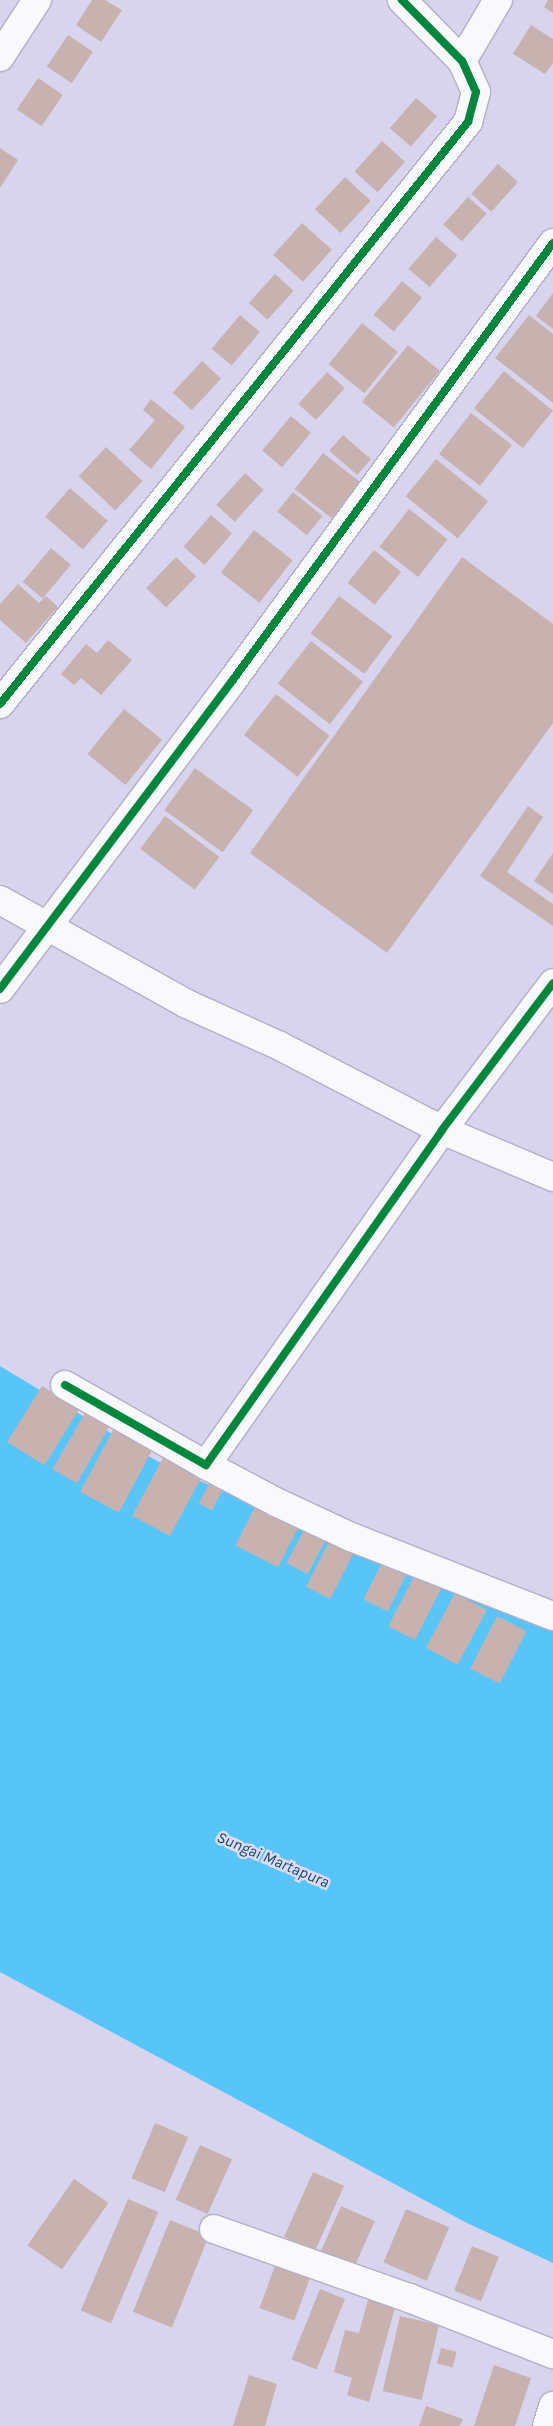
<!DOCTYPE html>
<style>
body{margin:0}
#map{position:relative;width:553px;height:2426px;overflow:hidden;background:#d8d4ee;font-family:Karla,sans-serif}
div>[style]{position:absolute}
.water>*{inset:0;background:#57c5f8}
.building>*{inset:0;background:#c8b2b0;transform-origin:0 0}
.roads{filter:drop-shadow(1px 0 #b2aec6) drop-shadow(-1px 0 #b2aec6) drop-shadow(0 1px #b2aec6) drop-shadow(0 -1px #b2aec6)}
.street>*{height:28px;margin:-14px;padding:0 14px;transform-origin:14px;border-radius:14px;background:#f9f9fc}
.secondary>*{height:28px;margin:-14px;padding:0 14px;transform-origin:14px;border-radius:14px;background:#f9f9fc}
.cycleway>*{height:8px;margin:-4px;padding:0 4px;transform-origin:4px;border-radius:4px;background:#00873e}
span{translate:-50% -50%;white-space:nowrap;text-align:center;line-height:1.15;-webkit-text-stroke:5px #dedaf9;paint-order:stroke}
.water-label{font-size:16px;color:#0e4962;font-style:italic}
</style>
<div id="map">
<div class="water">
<div style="clip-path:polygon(0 1366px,157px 1461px,331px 1541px,553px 1627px,553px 2263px,467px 2223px,0 1972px)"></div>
</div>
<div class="building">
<div style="clip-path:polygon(92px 0,105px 0,122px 10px,101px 42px,76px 25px)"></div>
<div style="clip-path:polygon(548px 0,553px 0,553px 13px,544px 7px)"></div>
<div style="clip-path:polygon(531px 25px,553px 39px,553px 63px,545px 74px,513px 54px)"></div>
<div style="left:68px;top:35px;width:30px;height:38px;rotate:34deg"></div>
<div style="left:38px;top:78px;width:30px;height:38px;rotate:34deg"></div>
<div style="left:416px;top:98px;width:28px;height:40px;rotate:41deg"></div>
<div style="left:382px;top:141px;width:31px;height:41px;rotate:42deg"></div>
<div style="clip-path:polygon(0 148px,18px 160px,0 188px)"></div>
<div style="left:498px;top:164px;width:27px;height:40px;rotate:42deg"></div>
<div style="left:345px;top:177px;width:35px;height:44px;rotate:43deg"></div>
<div style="left:468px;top:197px;width:25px;height:37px;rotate:42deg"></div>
<div style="left:302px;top:223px;width:40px;height:43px;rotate:42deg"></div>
<div style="left:436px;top:237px;width:28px;height:42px;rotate:41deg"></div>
<div style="left:275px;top:274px;width:25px;height:39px;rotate:42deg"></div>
<div style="left:402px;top:281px;width:26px;height:44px;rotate:40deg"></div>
<div style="clip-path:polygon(553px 293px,553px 329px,536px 316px)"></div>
<div style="left:240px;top:315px;width:26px;height:44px;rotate:40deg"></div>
<div style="clip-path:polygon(529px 315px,553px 334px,553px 403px,495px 358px)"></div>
<div style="left:362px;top:323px;width:46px;height:53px;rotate:39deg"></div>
<div style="left:408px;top:345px;width:41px;height:73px;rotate:39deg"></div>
<div style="left:202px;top:361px;width:26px;height:43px;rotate:43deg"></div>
<div style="left:504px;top:371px;width:63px;height:48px;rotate:39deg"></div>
<div style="left:327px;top:372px;width:24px;height:43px;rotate:42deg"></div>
<div style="clip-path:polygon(151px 399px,185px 427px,151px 469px,129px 450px,155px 420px,143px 410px)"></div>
<div style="left:471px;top:413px;width:52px;height:52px;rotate:38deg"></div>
<div style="left:291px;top:416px;width:26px;height:45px;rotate:40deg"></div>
<div style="left:343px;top:435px;width:37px;height:21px;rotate:41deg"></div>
<div style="left:106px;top:447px;width:50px;height:40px;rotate:43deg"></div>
<div style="left:323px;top:453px;width:47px;height:46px;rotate:38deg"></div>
<div style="left:436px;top:459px;width:67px;height:48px;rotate:39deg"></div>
<div style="left:245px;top:473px;width:25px;height:43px;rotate:42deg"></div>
<div style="left:70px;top:488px;width:50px;height:38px;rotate:41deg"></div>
<div style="left:293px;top:492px;width:38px;height:25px;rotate:39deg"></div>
<div style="left:409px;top:509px;width:49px;height:48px;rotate:38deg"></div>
<div style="left:211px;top:515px;width:28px;height:42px;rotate:41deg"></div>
<div style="left:254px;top:530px;width:49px;height:54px;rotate:38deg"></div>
<div style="left:51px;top:548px;width:26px;height:44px;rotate:40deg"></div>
<div style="left:374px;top:550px;width:35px;height:42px;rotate:39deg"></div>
<div style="left:176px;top:557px;width:28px;height:43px;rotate:44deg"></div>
<div style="clip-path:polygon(462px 557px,553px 624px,553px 723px,387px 953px,250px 853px)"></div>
<div style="clip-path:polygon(18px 584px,39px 603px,46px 596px,58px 607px,26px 643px,0 620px,0 604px)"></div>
<div style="left:339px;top:596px;width:67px;height:47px;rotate:37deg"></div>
<div style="clip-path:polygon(108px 640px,132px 660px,101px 695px,81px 678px,74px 685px,61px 674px,86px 644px,97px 653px)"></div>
<div style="left:311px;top:641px;width:66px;height:54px;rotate:38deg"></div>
<div style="left:276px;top:694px;width:68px;height:52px;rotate:38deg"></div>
<div style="left:124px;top:709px;width:49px;height:58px;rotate:39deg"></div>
<div style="left:195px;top:768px;width:72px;height:52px;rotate:36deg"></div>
<div style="clip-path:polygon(528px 806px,543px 817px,507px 872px,553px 904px,553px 926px,480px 876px)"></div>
<div style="left:165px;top:816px;width:68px;height:41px;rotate:37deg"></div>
<div style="clip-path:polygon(553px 853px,553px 894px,534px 881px)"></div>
<div style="left:42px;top:1386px;width:44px;height:66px;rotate:32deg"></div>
<div style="left:85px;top:1413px;width:28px;height:65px;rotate:30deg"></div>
<div style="left:113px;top:1430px;width:44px;height:70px;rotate:28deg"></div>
<div style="left:165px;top:1454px;width:43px;height:70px;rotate:28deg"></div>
<div style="left:210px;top:1482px;width:15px;height:24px;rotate:28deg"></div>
<div style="left:258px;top:1501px;width:48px;height:50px;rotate:27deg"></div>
<div style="left:306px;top:1526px;width:24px;height:42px;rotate:28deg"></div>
<div style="left:332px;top:1536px;width:27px;height:57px;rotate:27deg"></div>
<div style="left:383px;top:1561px;width:27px;height:43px;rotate:27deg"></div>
<div style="left:416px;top:1572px;width:30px;height:61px;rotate:27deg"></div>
<div style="left:455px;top:1593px;width:36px;height:62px;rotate:28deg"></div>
<div style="left:497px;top:1616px;width:33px;height:59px;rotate:27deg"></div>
<div style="left:155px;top:2123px;width:36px;height:60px;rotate:23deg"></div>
<div style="left:200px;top:2145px;width:35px;height:60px;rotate:24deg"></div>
<div style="left:313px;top:2172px;width:34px;height:71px;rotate:24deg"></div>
<div style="left:74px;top:2179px;width:42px;height:81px;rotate:35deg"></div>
<div style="left:128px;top:2199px;width:33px;height:121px;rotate:23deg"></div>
<div style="left:341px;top:2206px;width:37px;height:50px;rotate:24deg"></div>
<div style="left:406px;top:2209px;width:47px;height:58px;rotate:23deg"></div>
<div style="left:170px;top:2220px;width:42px;height:99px;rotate:22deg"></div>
<div style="left:472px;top:2246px;width:29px;height:48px;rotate:22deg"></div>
<div style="left:276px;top:2263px;width:37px;height:48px;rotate:20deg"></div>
<div style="left:320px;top:2289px;width:27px;height:76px;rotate:22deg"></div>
<div style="clip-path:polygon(369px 2296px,396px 2304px,369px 2402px,347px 2395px,352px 2378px,334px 2372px,345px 2330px,359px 2333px)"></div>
<div style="left:400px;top:2316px;width:40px;height:77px;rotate:13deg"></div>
<div style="left:441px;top:2348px;width:16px;height:16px;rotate:14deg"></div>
<div style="clip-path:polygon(494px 2365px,531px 2378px,515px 2426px,474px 2426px)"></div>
<div style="clip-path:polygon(249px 2375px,277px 2384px,265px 2426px,233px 2426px)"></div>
<div style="clip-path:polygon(426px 2406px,463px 2419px,460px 2426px,419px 2426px)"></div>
</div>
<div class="roads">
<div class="street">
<div style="left:0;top:57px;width:68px;rotate:-57deg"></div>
<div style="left:462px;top:61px;width:71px;rotate:-59.5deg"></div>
<div style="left:0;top:704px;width:747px;rotate:-51.2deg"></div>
<div style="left:468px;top:122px;width:31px;rotate:-75deg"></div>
<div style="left:476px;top:92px;width:34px;rotate:-114deg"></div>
<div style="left:462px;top:61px;width:86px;rotate:-134.5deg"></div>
<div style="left:0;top:989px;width:386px;rotate:-53deg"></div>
<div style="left:232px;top:681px;width:543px;rotate:-53.76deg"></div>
<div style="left:65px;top:1385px;width:162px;rotate:29.6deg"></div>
<div style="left:206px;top:1465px;width:410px;rotate:-54.8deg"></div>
<div style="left:442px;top:1130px;width:184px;rotate:-52.9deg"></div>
<div style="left:206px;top:1465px;width:81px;rotate:27.8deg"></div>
<div style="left:278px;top:1503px;width:81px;rotate:25deg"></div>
<div style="left:351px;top:1537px;width:217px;rotate:21.4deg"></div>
<div style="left:214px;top:2229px;width:207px;rotate:19.5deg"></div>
<div style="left:409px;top:2298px;width:155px;rotate:21.3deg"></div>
<div style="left:547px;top:2426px;width:21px;rotate:-73deg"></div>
</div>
<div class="secondary">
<div style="left:0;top:900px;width:214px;rotate:29.1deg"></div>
<div style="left:187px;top:1004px;width:102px;rotate:24.3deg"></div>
<div style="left:280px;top:1046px;width:182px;rotate:27.4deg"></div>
<div style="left:442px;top:1130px;width:121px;rotate:22.9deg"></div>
</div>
</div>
<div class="cycleway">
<div style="left:0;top:704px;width:747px;rotate:-51.2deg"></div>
<div style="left:468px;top:122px;width:31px;rotate:-75deg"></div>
<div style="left:476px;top:92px;width:34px;rotate:-114deg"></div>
<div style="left:462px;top:61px;width:86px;rotate:-134.5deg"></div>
<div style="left:0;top:989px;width:386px;rotate:-53deg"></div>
<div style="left:232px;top:681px;width:543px;rotate:-53.76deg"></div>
<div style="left:65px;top:1385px;width:162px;rotate:29.6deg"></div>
<div style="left:206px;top:1465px;width:410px;rotate:-54.8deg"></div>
<div style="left:442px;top:1130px;width:184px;rotate:-52.9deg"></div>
</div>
<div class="water-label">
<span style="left:273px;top:1860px;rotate:23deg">Sungai Martapura</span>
</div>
</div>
